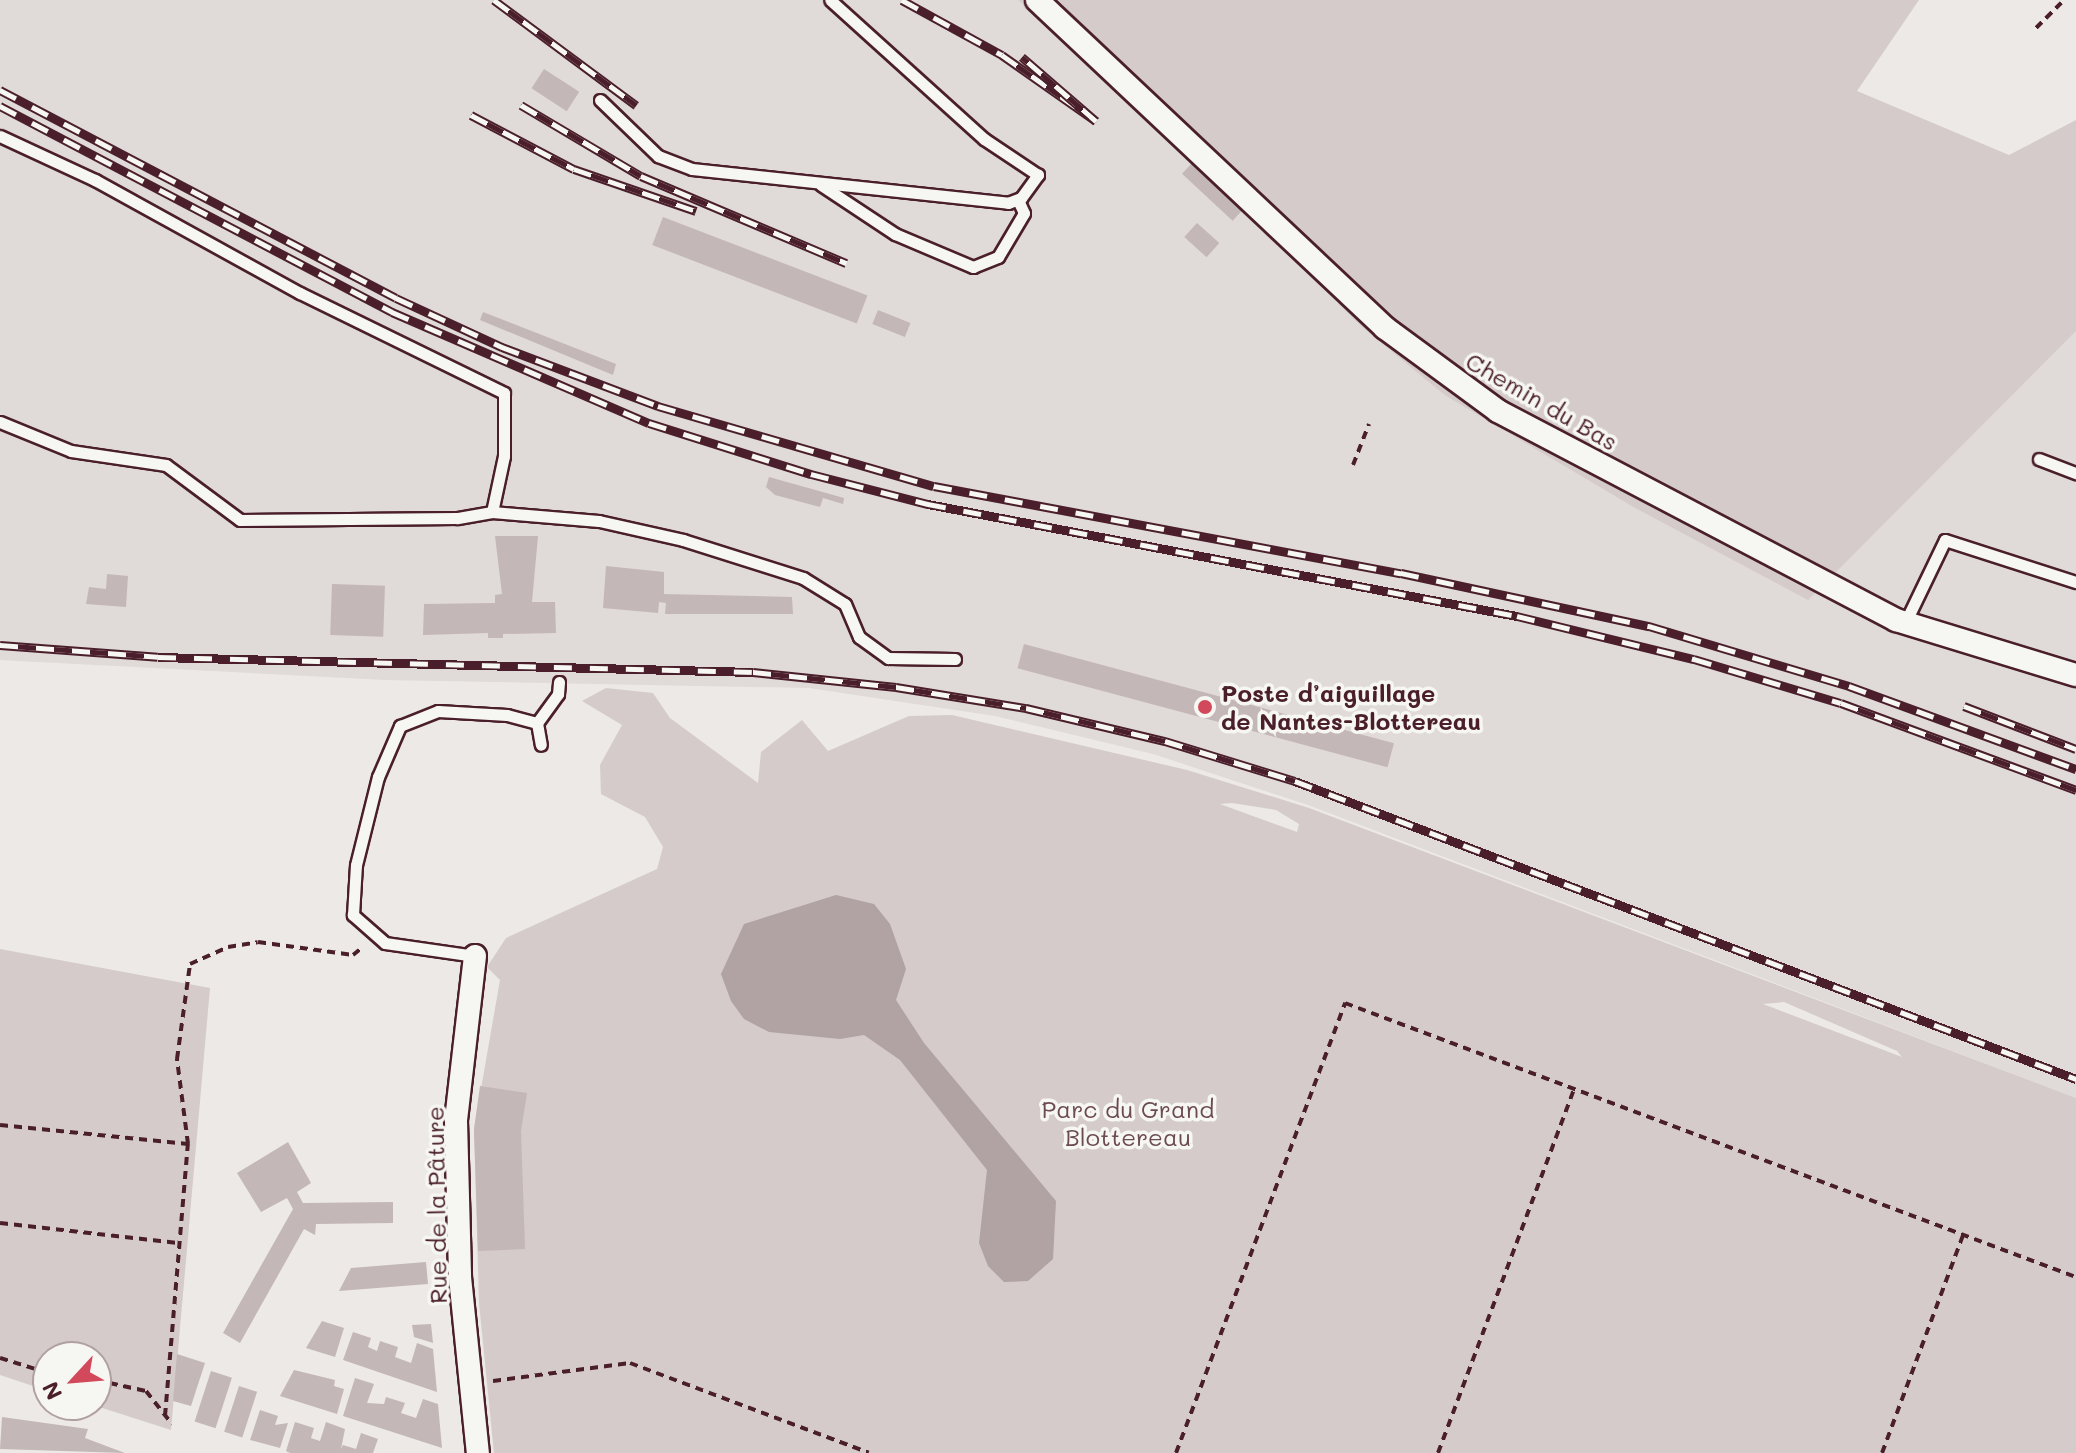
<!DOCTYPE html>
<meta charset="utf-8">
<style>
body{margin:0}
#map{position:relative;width:2076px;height:1453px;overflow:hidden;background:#ece9e6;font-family:Mali,sans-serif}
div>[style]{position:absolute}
.built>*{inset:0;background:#e0dad8}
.green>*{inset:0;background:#d4cbca}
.water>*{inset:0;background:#b1a2a3}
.building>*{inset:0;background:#c4b7b7;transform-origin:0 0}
.path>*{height:4px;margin-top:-2px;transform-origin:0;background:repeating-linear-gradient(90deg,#4a1f2b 0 8px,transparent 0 14px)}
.roads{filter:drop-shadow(2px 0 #4a1f2b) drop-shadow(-2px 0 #4a1f2b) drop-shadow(0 2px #4a1f2b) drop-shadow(0 -2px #4a1f2b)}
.lane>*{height:11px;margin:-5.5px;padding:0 5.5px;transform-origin:5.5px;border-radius:5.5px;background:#f6f6f2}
.street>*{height:22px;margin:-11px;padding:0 11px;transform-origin:11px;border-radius:11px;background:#f6f6f2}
.rail>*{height:9px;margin-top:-4.5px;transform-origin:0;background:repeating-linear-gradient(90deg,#f6f6f2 0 18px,#4a1f2b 0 36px);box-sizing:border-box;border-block:2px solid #4a1f2b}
.dots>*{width:22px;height:22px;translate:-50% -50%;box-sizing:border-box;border:4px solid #f6f6f2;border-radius:50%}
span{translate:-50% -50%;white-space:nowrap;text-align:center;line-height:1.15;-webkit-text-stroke:7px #f6f6f2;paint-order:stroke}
.street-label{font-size:24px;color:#4a1f2b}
.poi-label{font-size:24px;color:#4a1f2b;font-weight:700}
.left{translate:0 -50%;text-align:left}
.park-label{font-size:24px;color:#6c4a53}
.north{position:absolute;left:32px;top:1341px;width:80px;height:80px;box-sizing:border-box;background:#f6f6f2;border:2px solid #b1a0a2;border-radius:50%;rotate:244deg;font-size:22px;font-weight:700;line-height:32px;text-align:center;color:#4a1f2b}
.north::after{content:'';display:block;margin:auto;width:28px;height:36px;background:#d1495b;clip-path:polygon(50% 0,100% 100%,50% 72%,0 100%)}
</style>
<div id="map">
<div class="built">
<div style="clip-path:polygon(0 0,1018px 0,1446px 396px,1635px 508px,1808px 599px,2076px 331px,2076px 1098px,1308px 805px,1153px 754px,995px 716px,809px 688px,385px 680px,0 660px)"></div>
</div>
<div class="green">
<div style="clip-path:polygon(1018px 0,1919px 0,1857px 91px,2009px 155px,2076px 120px,2076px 331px,1808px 600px,1635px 508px,1446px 396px,1361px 326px,1183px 150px)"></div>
<div style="clip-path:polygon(evenodd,606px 688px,653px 693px,670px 718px,758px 783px,761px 752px,802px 720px,828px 751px,909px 716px,952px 715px,1187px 770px,1309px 808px,2076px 1098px,2076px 1453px,494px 1453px,479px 1303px,474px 1129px,500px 980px,487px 967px,506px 938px,657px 869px,663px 847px,645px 817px,601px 794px,600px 765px,622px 725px,582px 701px,606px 688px,1232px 803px,1276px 810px,1299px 824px,1297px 832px,1220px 804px,1232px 803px,606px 688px,1784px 1002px,1897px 1051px,1902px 1057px,1763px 1004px,1784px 1002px)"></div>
<div style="clip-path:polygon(0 949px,210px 988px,171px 1430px,93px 1405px,96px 1357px,48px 1357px,48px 1391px,0 1375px)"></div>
</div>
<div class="water">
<div style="clip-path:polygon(836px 895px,874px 904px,890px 924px,906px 969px,896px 1000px,924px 1043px,1056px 1201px,1053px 1259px,1028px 1281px,1004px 1282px,988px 1266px,979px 1243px,987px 1170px,900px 1060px,864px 1035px,840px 1039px,769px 1032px,744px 1019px,731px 1001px,721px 974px,744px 924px)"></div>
</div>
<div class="building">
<div style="left:544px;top:69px;width:42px;height:23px;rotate:33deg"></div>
<div style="left:1193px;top:162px;width:69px;height:16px;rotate:43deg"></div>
<div style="left:663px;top:217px;width:219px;height:30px;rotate:21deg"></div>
<div style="left:1197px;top:223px;width:30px;height:19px;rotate:42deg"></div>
<div style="left:878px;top:310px;width:35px;height:15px;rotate:22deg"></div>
<div style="clip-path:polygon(483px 312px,616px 364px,613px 375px,480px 320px)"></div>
<div style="clip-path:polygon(769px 477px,844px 498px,843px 504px,823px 498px,820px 507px,775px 495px,766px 487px)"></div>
<div style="clip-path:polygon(495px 536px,538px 536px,532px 602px,555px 602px,556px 633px,503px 634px,503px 638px,488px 638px,488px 633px,423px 635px,424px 604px,495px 603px,495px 595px,502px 594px)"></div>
<div style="clip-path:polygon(606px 566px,664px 572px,664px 594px,792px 597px,793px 614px,665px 614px,666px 603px,659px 602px,658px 613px,603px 608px)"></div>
<div style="clip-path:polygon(107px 574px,128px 576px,126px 607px,86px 604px,89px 587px,106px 589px)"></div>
<div style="left:332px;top:584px;width:53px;height:51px;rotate:2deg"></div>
<div style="left:1024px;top:644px;width:383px;height:25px;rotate:15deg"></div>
<div style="clip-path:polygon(480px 1086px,527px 1093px,521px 1131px,525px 1249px,478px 1251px,474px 1129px)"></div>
<div style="clip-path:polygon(288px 1142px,311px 1183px,297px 1192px,303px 1203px,393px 1202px,393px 1223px,316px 1224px,315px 1235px,304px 1229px,240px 1343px,223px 1333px,293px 1209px,287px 1198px,261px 1212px,237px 1173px)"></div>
<div style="clip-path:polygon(426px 1262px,428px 1284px,339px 1291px,351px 1268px)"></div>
<div style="clip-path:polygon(322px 1321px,344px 1328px,335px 1357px,306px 1348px)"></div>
<div style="clip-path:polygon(431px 1324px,433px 1343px,414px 1337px,412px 1325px)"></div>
<div style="clip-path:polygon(353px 1332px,371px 1338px,368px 1347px,377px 1351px,380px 1341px,398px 1347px,395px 1357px,411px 1363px,417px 1343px,433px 1349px,437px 1392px,343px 1360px)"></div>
<div style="clip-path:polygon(177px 1354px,205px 1363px,191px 1406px,173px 1401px)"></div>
<div style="clip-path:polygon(294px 1370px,335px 1380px,334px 1386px,344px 1389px,337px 1414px,280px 1396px)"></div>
<div style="left:211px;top:1371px;width:22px;height:53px;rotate:18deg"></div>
<div style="clip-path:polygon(355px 1378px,374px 1384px,367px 1403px,384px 1404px,386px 1397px,405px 1403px,401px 1413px,416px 1418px,423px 1399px,438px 1404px,442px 1448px,343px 1416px)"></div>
<div style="left:239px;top:1386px;width:19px;height:48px;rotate:18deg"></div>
<div style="clip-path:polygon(260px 1410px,278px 1416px,275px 1425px,288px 1423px,280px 1448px,250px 1440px)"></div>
<div style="clip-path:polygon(2px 1417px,88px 1429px,85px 1438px,125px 1453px,0 1449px)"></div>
<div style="clip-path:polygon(295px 1422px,314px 1428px,311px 1438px,320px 1441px,326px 1422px,345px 1429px,341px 1449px,343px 1445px,356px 1449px,361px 1433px,378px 1439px,373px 1453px,290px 1453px,286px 1451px)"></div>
</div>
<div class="path">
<div style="left:2036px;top:28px;width:40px;rotate:-45deg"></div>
<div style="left:1353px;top:465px;width:44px;rotate:-68.7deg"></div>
<div style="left:0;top:1125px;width:189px;rotate:5.8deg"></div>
<div style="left:0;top:1223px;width:179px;rotate:6.4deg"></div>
<div style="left:0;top:1358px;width:50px;rotate:17.4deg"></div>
<div style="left:96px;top:1380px;width:51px;rotate:12.4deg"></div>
<div style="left:146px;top:1391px;width:42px;rotate:51.8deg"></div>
<div style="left:493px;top:1381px;width:138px;rotate:-7.5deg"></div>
<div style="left:630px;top:1363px;width:255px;rotate:20.6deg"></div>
<div style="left:165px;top:1416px;width:273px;rotate:-85.2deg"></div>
<div style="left:188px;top:1144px;width:86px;rotate:-97.4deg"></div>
<div style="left:177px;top:1059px;width:96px;rotate:-82.2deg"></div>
<div style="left:190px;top:964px;width:42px;rotate:-24.1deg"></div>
<div style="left:228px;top:947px;width:30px;rotate:-9deg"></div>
<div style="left:258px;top:942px;width:96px;rotate:7.8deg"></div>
<div style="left:353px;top:955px;width:13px;rotate:-39deg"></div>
<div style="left:1176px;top:1453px;width:481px;rotate:-69.4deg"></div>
<div style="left:1345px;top:1003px;width:781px;rotate:20.55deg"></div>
<div style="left:1438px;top:1453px;width:389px;rotate:-69.5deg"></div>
<div style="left:1882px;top:1453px;width:233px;rotate:-69.6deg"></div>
</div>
<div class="roads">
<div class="lane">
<div style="left:600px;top:100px;width:81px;rotate:44deg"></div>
<div style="left:658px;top:156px;width:36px;rotate:21deg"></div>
<div style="left:692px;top:169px;width:318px;rotate:6.1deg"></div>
<div style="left:1008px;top:203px;width:14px;rotate:-21deg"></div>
<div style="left:1021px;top:198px;width:29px;rotate:-54deg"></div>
<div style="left:1038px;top:175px;width:65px;rotate:-146.3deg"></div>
<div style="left:984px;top:139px;width:207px;rotate:-137.9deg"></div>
<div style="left:0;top:136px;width:105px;rotate:24.9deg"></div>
<div style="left:95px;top:180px;width:234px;rotate:28.9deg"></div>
<div style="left:300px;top:293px;width:227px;rotate:26.1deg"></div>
<div style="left:504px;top:393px;width:63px;rotate:90deg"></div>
<div style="left:504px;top:456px;width:57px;rotate:102.1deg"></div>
<div style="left:492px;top:512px;width:36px;rotate:170deg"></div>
<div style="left:457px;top:518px;width:217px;rotate:179.5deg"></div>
<div style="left:240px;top:520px;width:92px;rotate:-143.4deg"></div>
<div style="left:166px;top:465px;width:96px;rotate:-171.6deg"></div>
<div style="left:71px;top:451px;width:77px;rotate:-157.8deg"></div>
<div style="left:821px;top:185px;width:89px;rotate:33.5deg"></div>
<div style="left:895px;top:234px;width:85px;rotate:22.9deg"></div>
<div style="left:973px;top:267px;width:27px;rotate:-22deg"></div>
<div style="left:998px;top:257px;width:51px;rotate:-59.4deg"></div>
<div style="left:1024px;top:213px;width:14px;rotate:-115deg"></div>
<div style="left:2039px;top:459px;width:40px;rotate:21deg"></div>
<div style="left:492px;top:512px;width:107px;rotate:4.8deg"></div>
<div style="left:599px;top:521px;width:86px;rotate:12.7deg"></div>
<div style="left:683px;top:540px;width:126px;rotate:17.6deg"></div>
<div style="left:803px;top:578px;width:49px;rotate:31.8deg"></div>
<div style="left:845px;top:604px;width:36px;rotate:67deg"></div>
<div style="left:859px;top:637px;width:36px;rotate:36deg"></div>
<div style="left:888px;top:658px;width:67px;rotate:0.9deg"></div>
<div style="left:1905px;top:623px;width:92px;rotate:-64.3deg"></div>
<div style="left:1945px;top:540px;width:138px;rotate:17.8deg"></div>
<div style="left:537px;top:723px;width:36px;rotate:-54deg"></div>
<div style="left:558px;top:694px;width:12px;rotate:-85deg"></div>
<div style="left:475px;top:956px;width:91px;rotate:-171.8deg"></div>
<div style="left:385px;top:943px;width:43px;rotate:-138.8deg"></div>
<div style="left:353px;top:915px;width:50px;rotate:-86.6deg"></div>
<div style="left:356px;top:865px;width:91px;rotate:-76deg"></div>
<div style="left:378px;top:777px;width:56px;rotate:-66.7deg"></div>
<div style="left:400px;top:726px;width:41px;rotate:-21.5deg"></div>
<div style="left:438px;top:711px;width:69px;rotate:3.3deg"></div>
<div style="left:507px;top:715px;width:31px;rotate:15deg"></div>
<div style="left:537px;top:723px;width:22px;rotate:80deg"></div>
</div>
<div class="street">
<div style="left:1037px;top:0;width:478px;rotate:43.3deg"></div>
<div style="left:1385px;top:328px;width:140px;rotate:36.3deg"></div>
<div style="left:1498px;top:411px;width:450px;rotate:27.7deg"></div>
<div style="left:1896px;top:620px;width:188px;rotate:17deg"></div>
<div style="left:475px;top:956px;width:166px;rotate:96.6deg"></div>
<div style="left:456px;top:1121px;width:156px;rotate:88.5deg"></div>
<div style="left:460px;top:1277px;width:177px;rotate:84.2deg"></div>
</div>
</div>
<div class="rail">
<div style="left:494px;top:0;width:177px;rotate:36.5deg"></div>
<div style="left:902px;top:0;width:114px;rotate:28.8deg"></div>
<div style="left:1002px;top:55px;width:115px;rotate:35.1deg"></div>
<div style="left:1096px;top:121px;width:98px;rotate:-139.1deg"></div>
<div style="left:0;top:90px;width:447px;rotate:27.7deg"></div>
<div style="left:396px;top:298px;width:117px;rotate:24.8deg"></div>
<div style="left:502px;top:347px;width:167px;rotate:20.7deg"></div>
<div style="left:658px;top:406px;width:287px;rotate:16.2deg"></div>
<div style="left:934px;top:486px;width:475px;rotate:10.6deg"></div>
<div style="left:1401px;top:573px;width:254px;rotate:12.1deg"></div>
<div style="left:1649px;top:626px;width:209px;rotate:16.7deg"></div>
<div style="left:1849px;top:686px;width:242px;rotate:20.1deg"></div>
<div style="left:521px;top:105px;width:139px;rotate:30.6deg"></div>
<div style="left:641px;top:176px;width:223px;rotate:23deg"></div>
<div style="left:0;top:106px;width:443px;rotate:27.7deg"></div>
<div style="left:392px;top:312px;width:280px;rotate:23.4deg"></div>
<div style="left:649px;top:423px;width:170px;rotate:17.5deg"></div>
<div style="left:811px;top:474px;width:121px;rotate:14.4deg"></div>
<div style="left:928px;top:504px;width:600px;rotate:10.77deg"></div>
<div style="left:1517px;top:616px;width:182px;rotate:13.7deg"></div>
<div style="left:1694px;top:659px;width:153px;rotate:16.7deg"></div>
<div style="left:1841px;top:703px;width:251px;rotate:20.3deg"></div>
<div style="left:471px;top:115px;width:116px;rotate:27.7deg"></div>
<div style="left:574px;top:169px;width:129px;rotate:19deg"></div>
<div style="left:0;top:645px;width:158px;rotate:4.3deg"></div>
<div style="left:158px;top:657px;width:595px;rotate:1.44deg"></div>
<div style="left:753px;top:672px;width:144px;rotate:6deg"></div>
<div style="left:896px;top:687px;width:132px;rotate:9.2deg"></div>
<div style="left:1026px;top:708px;width:143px;rotate:13.4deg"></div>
<div style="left:1165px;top:741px;width:136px;rotate:17.1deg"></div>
<div style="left:1295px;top:781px;width:836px;rotate:20.88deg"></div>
<div style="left:1964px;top:706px;width:120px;rotate:21deg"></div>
</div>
<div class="dots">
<div style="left:1205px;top:707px;background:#d1495b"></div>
</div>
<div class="street-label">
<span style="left:1542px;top:401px;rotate:30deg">Chemin du Bas</span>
<span style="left:436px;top:1205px;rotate:-91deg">Rue de la Pâture</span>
</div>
<div class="poi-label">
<span class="left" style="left:1221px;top:707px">Poste d’aiguillage<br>de Nantes-Blottereau</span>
</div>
<div class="park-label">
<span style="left:1128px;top:1123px">Parc du Grand<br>Blottereau</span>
</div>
<div class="north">N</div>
</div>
